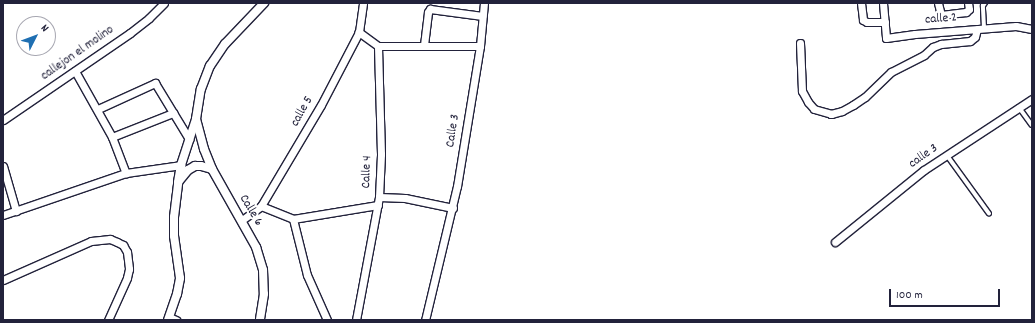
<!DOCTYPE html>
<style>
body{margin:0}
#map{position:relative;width:1035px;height:323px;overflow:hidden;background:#fff;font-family:Dekko,sans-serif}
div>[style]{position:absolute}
.roads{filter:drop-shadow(1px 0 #22223b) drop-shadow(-1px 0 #22223b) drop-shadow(0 1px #22223b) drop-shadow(0 -1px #22223b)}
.service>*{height:3.5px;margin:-1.75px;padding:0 1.75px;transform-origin:1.75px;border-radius:1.75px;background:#fff}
.minor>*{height:7px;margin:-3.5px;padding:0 3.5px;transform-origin:3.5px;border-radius:3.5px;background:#fff}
.tertiary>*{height:8px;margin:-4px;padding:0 4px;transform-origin:4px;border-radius:4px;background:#fff}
span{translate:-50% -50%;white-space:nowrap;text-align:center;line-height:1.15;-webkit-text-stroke:4px #fff;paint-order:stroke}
.street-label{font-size:13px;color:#22223b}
.frame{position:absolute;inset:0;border:4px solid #22223b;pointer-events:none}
.north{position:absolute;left:16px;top:16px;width:40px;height:40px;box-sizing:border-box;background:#fff;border:1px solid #a7a7b1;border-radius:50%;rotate:48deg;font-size:11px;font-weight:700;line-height:16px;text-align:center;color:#22223b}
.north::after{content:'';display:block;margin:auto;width:14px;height:18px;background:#1f6fb2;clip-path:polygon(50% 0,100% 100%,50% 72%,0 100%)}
.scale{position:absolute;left:889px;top:289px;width:111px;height:18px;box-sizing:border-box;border:2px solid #22223b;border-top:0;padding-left:5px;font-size:12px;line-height:14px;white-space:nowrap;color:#22223b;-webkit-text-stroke:3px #fff;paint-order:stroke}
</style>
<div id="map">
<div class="roads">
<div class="service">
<div style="left:984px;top:28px;width:22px;rotate:-93deg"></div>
<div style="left:983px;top:6px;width:4px;rotate:-56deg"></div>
<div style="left:1019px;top:107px;width:22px;rotate:54deg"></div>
<div style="left:947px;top:155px;width:72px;rotate:54.1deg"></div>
</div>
<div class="minor">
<div style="left:861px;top:3px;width:17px;rotate:83deg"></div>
<div style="left:863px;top:20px;width:4px;rotate:27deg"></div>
<div style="left:867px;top:22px;width:18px"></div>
<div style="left:883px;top:3px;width:35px;rotate:85deg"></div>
<div style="left:886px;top:38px;width:29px;rotate:-8deg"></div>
<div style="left:915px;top:34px;width:101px;rotate:-4.5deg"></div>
<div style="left:1016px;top:26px;width:16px;rotate:11deg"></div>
<div style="left:938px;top:3px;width:12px;rotate:76deg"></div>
<div style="left:941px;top:15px;width:25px;rotate:-7deg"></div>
<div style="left:966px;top:12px;width:4px;rotate:-45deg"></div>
<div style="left:969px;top:9px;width:6px;rotate:-99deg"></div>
<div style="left:800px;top:43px;width:48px;rotate:87.6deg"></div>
<div style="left:802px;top:91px;width:13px;rotate:61deg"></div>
<div style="left:808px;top:102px;width:9px;rotate:49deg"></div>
<div style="left:814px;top:109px;width:18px;rotate:16deg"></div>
<div style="left:831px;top:114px;width:11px;rotate:-15deg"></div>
<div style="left:842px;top:111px;width:13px;rotate:-29deg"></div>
<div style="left:853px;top:105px;width:14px;rotate:-34deg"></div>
<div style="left:865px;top:97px;width:36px;rotate:-44deg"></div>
<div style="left:891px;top:72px;width:37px;rotate:-27deg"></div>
<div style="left:924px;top:55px;width:12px;rotate:-42deg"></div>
<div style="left:933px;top:47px;width:9px;rotate:-21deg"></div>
<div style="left:941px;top:44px;width:29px;rotate:-6deg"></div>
<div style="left:970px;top:41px;width:6px;rotate:-39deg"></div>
<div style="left:975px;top:37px;width:8px;rotate:-76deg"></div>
<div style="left:424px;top:45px;width:33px;rotate:-83deg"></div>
<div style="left:428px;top:12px;width:4px;rotate:-56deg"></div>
<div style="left:430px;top:9px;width:53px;rotate:7.5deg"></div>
<div style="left:378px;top:46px;width:102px"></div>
<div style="left:480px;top:46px;width:142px;rotate:99.3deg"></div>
<div style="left:457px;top:186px;width:138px;rotate:103.4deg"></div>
<div style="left:480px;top:46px;width:43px;rotate:-84.7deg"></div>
<div style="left:75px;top:71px;width:76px;rotate:60.7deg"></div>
<div style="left:112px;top:137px;width:39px;rotate:69deg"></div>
<div style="left:98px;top:109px;width:63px;rotate:-24.5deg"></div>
<div style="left:155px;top:83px;width:66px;rotate:58.7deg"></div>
<div style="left:3px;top:120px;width:154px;rotate:-34.4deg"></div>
<div style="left:130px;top:33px;width:24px;rotate:-38deg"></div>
<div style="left:149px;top:18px;width:21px;rotate:-45deg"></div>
<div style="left:112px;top:137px;width:66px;rotate:-21.5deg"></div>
<div style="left:3px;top:166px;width:47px;rotate:73.9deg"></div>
<div style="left:379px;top:197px;width:26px;rotate:2deg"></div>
<div style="left:405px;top:198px;width:49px;rotate:11.8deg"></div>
<div style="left:261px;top:206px;width:35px;rotate:22deg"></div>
<div style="left:293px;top:219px;width:86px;rotate:-9.4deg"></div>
<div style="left:3px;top:215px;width:130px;rotate:-18.9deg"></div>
<div style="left:126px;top:173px;width:56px;rotate:-8.3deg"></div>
<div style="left:293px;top:219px;width:58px;rotate:76deg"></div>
<div style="left:307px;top:275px;width:49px;rotate:66deg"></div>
<div style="left:242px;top:220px;width:24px;rotate:-36deg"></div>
<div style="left:261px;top:206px;width:117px;rotate:-59.3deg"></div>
<div style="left:321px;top:105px;width:82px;rotate:-62.5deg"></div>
<div style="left:359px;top:32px;width:29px;rotate:-82deg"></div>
<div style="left:835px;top:242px;width:114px;rotate:-39deg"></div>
<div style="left:924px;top:170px;width:129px;rotate:-33.3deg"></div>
<div style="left:3px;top:280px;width:96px;rotate:-23.9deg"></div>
<div style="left:91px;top:241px;width:19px;rotate:-6deg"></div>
<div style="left:110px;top:239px;width:8px;rotate:23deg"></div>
<div style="left:117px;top:242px;width:7px;rotate:27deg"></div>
<div style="left:123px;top:245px;width:8px;rotate:60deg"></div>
<div style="left:127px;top:252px;width:17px;rotate:83deg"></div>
<div style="left:129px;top:269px;width:9px;rotate:103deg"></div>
<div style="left:127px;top:278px;width:46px;rotate:114.3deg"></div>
<div style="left:169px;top:317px;width:8px;rotate:23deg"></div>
<div style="left:356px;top:320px;width:125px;rotate:-79.4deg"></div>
<div style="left:379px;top:197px;width:43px;rotate:-87.3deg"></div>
<div style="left:381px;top:154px;width:108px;rotate:-91.6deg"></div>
<div style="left:378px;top:46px;width:24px;rotate:-144deg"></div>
</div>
<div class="tertiary">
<div style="left:196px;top:119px;width:31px;rotate:75deg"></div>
<div style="left:204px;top:149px;width:22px;rotate:68deg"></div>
<div style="left:212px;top:169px;width:90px;rotate:60.6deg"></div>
<div style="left:256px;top:247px;width:24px;rotate:73deg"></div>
<div style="left:263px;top:270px;width:24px;rotate:88deg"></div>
<div style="left:264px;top:294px;width:26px;rotate:99deg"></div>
<div style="left:179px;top:181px;width:14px;rotate:-51deg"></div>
<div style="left:188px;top:170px;width:8px;rotate:-30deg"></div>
<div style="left:195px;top:166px;width:6px"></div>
<div style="left:201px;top:166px;width:11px;rotate:15deg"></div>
<div style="left:168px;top:320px;width:28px;rotate:-71deg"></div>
<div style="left:177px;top:294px;width:16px;rotate:-79deg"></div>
<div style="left:180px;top:278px;width:42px;rotate:-98.1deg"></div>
<div style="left:174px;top:236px;width:19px;rotate:-90deg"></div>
<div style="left:174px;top:217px;width:35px;rotate:-83deg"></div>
<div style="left:178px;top:182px;width:17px;rotate:-80deg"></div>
<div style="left:181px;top:165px;width:48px;rotate:-71.9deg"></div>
<div style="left:196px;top:119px;width:30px;rotate:-81deg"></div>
<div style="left:201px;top:89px;width:25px;rotate:-69deg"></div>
<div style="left:210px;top:66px;width:27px;rotate:-56deg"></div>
<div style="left:225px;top:44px;width:57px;rotate:-46.4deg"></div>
</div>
</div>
<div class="street-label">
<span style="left:941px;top:20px;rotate:-4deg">calle 2</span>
<span style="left:78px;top:54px;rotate:-35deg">callejon el molino</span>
<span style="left:303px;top:112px;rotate:-61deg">calle 5</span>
<span style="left:454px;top:131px;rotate:-81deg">Calle 3</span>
<span style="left:924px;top:157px;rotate:-35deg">calle 3</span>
<span style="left:368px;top:172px;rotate:-88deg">Calle 4</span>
<span style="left:250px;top:211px;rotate:59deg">Calle 6</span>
</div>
<div class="frame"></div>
<div class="north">N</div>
<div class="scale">100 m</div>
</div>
